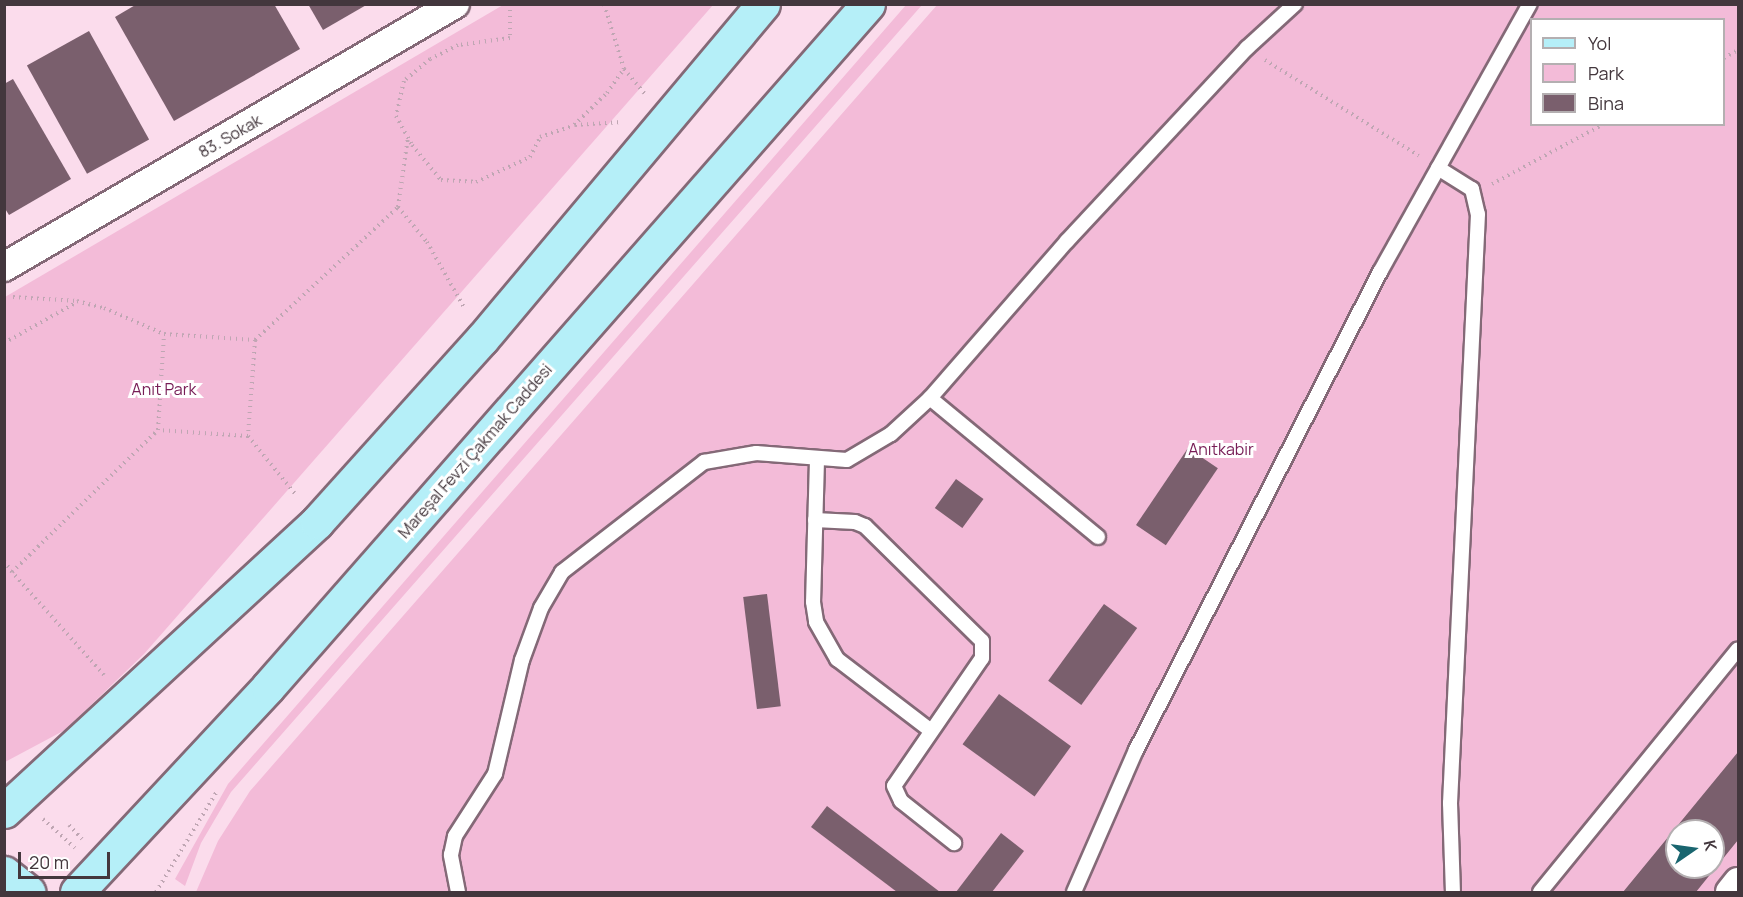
<!DOCTYPE html>
<meta charset="utf-8">
<style>
body{margin:0}
#map{position:relative;width:1743px;height:897px;overflow:hidden;background:#fbdcec;font-family:Manrope,sans-serif}
div>[style]{position:absolute}
.green>*{inset:0;background:#f3bbd8}
.building>*{inset:0;background:#7a5f6d;transform-origin:0 0}
.path>*{height:4px;margin-top:-2px;transform-origin:0;background:repeating-linear-gradient(90deg,#bfa6b3 0 1.5px,transparent 0 6px)}
.roads{filter:drop-shadow(2px 0 #846977) drop-shadow(-2px 0 #846977) drop-shadow(0 2px #846977) drop-shadow(0 -2px #846977)}
.lane>*{height:14px;margin:-7px;padding:0 7px;transform-origin:7px;border-radius:7px;background:#fff}
.street>*{height:28px;margin:-14px;padding:0 14px;transform-origin:14px;border-radius:14px;background:#fff}
.primary>*{height:33px;margin:-16.5px;padding:0 16.5px;transform-origin:16.5px;border-radius:16.5px;background:#b5eff8}
span{translate:-50% -50%;white-space:nowrap;text-align:center;line-height:1.15;-webkit-text-stroke:6px #fff;paint-order:stroke}
.street-label{font-size:16px;color:#43373d}
.park-label{font-size:16px;color:#771d56}
.frame{position:absolute;inset:0;border:6px solid #43373d;pointer-events:none}
.legend{position:absolute;left:1530px;top:18px;width:195px;height:108px;box-sizing:border-box;background:#fff;border:2px solid #b4afb1;margin:0;padding:8px 10px;list-style:none;font-size:18px;color:#43373d}
.legend li{display:flex;align-items:center;gap:12px;height:30px}
.legend b{width:30px;border:2px solid #b4afb1}
.north{position:absolute;left:1665px;top:819px;width:60px;height:60px;box-sizing:border-box;background:#fff;border:2px solid #b4afb1;border-radius:50%;rotate:77deg;font-size:16px;font-weight:700;line-height:24px;text-align:center;color:#43373d}
.north::after{content:'';display:block;margin:auto;width:21px;height:27px;background:#19656f;clip-path:polygon(50% 0,100% 100%,50% 72%,0 100%)}
.scale{position:absolute;left:18px;top:852px;width:92px;height:27px;box-sizing:border-box;border:3px solid #43373d;border-top:0;padding-left:8px;font-size:18px;line-height:21px;white-space:nowrap;color:#43373d;-webkit-text-stroke:4px #fff;paint-order:stroke}
</style>
<div id="map">
<div class="green">
<div style="clip-path:polygon(503px 5px,713px 5px,144px 654px,65px 730px,5px 762px,5px 297px)"></div>
<div style="clip-path:polygon(906px 5px,922px 5px,231px 792px,201px 843px,185px 886px,175px 879px,228px 784px)"></div>
<div style="clip-path:polygon(evenodd,937px 5px,1738px 5px,1738px 892px,196px 892px,218px 841px,250px 791px,937px 5px,1532px 20px,1724px 20px,1724px 124px,1532px 124px,1532px 20px,937px 5px,1677px 831px,1713px 831px,1713px 867px,1677px 867px,1677px 831px)"></div>
</div>
<div class="building">
<div style="clip-path:polygon(137px 4px,274px 4px,300px 49px,174px 121px,115px 17px)"></div>
<div style="clip-path:polygon(308px 4px,368px 4px,323px 30px)"></div>
<div style="left:89px;top:31px;width:124px;height:71px;rotate:61deg"></div>
<div style="clip-path:polygon(13px 79px,71px 179px,9px 215px,4px 207px,4px 84px)"></div>
<div style="left:1188px;top:448px;width:36px;height:93px;rotate:34deg"></div>
<div style="left:956px;top:479px;width:34px;height:36px;rotate:36deg"></div>
<div style="left:767px;top:594px;width:113px;height:24px;rotate:83deg"></div>
<div style="left:1104px;top:604px;width:41px;height:95px;rotate:36deg"></div>
<div style="left:999px;top:694px;width:89px;height:62px;rotate:36deg"></div>
<div style="clip-path:polygon(evenodd,1738px 752px,1738px 840px,1696px 892px,1623px 892px,1738px 752px,1677px 831px,1713px 831px,1713px 867px,1677px 867px,1677px 831px)"></div>
<div style="clip-path:polygon(827px 806px,940px 892px,897px 892px,811px 827px)"></div>
<div style="clip-path:polygon(1001px 833px,1024px 851px,992px 892px,956px 892px)"></div>
</div>
<div class="path">
<div style="left:510px;top:4px;width:34px;rotate:90deg"></div>
<div style="left:510px;top:38px;width:52px;rotate:172.3deg"></div>
<div style="left:458px;top:45px;width:31px;rotate:153deg"></div>
<div style="left:430px;top:59px;width:34px;rotate:140deg"></div>
<div style="left:404px;top:81px;width:36px;rotate:103deg"></div>
<div style="left:396px;top:116px;width:33px;rotate:61deg"></div>
<div style="left:412px;top:145px;width:45px;rotate:50.4deg"></div>
<div style="left:441px;top:180px;width:35px;rotate:3deg"></div>
<div style="left:476px;top:182px;width:60px;rotate:-24.8deg"></div>
<div style="left:530px;top:157px;width:22px;rotate:-63deg"></div>
<div style="left:540px;top:137px;width:36px;rotate:-19deg"></div>
<div style="left:574px;top:125px;width:46px;rotate:-44.1deg"></div>
<div style="left:607px;top:93px;width:29px;rotate:-55deg"></div>
<div style="left:624px;top:69px;width:68px;rotate:-107.1deg"></div>
<div style="left:1724px;top:58px;width:16px;rotate:-30deg"></div>
<div style="left:1265px;top:60px;width:181px;rotate:31.9deg"></div>
<div style="left:624px;top:69px;width:33px;rotate:50deg"></div>
<div style="left:575px;top:125px;width:46px;rotate:-3.7deg"></div>
<div style="left:1492px;top:184px;width:127px;rotate:-28.2deg"></div>
<div style="left:398px;top:207px;width:45px;rotate:50.4deg"></div>
<div style="left:427px;top:242px;width:77px;rotate:60.4deg"></div>
<div style="left:13px;top:297px;width:64px;rotate:3.6deg"></div>
<div style="left:77px;top:301px;width:28px;rotate:15deg"></div>
<div style="left:104px;top:308px;width:65px;rotate:23.4deg"></div>
<div style="left:255px;top:340px;width:96px;rotate:94.2deg"></div>
<div style="left:248px;top:436px;width:90px;rotate:-176.2deg"></div>
<div style="left:158px;top:430px;width:96px;rotate:-86.4deg"></div>
<div style="left:164px;top:334px;width:91px;rotate:3.8deg"></div>
<div style="left:255px;top:340px;width:195px;rotate:-42.9deg"></div>
<div style="left:398px;top:207px;width:71px;rotate:-81.9deg"></div>
<div style="left:4px;top:343px;width:84px;rotate:-29.3deg"></div>
<div style="left:248px;top:436px;width:77px;rotate:50.8deg"></div>
<div style="left:4px;top:561px;width:14px;rotate:54deg"></div>
<div style="left:104px;top:675px;width:138px;rotate:-131.8deg"></div>
<div style="left:12px;top:572px;width:204px;rotate:-44.2deg"></div>
<div style="left:43px;top:819px;width:43px;rotate:42.2deg"></div>
<div style="left:69px;top:825px;width:19px;rotate:47deg"></div>
<div style="left:156px;top:892px;width:116px;rotate:-58.8deg"></div>
</div>
<div class="roads">
<div class="lane">
<div style="left:1438px;top:168px;width:40px;rotate:32deg"></div>
<div style="left:1472px;top:189px;width:26px;rotate:77deg"></div>
<div style="left:1478px;top:214px;width:590px;rotate:92.72deg"></div>
<div style="left:1450px;top:803px;width:89px;rotate:88.1deg"></div>
<div style="left:930px;top:398px;width:218px;rotate:39.6deg"></div>
<div style="left:817px;top:460px;width:142px;rotate:91.6deg"></div>
<div style="left:813px;top:602px;width:20px;rotate:81deg"></div>
<div style="left:816px;top:622px;width:43px;rotate:60.4deg"></div>
<div style="left:837px;top:659px;width:117px;rotate:37.4deg"></div>
<div style="left:815px;top:520px;width:40px;rotate:2.9deg"></div>
<div style="left:855px;top:522px;width:11px;rotate:22deg"></div>
<div style="left:865px;top:526px;width:164px;rotate:44.5deg"></div>
<div style="left:982px;top:641px;width:17px;rotate:90deg"></div>
<div style="left:982px;top:658px;width:155px;rotate:124.5deg"></div>
<div style="left:894px;top:786px;width:17px;rotate:65deg"></div>
<div style="left:901px;top:801px;width:68px;rotate:38.4deg"></div>
<div style="left:458px;top:892px;width:38px;rotate:-101deg"></div>
<div style="left:451px;top:855px;width:19px;rotate:-78deg"></div>
<div style="left:455px;top:836px;width:74px;rotate:-57.2deg"></div>
<div style="left:495px;top:774px;width:117px;rotate:-76.7deg"></div>
<div style="left:522px;top:660px;width:55px;rotate:-69.9deg"></div>
<div style="left:541px;top:608px;width:42px;rotate:-59.7deg"></div>
<div style="left:562px;top:572px;width:180px;rotate:-37.8deg"></div>
<div style="left:704px;top:462px;width:53px;rotate:-9.8deg"></div>
<div style="left:756px;top:453px;width:91px;rotate:4.4deg"></div>
<div style="left:847px;top:460px;width:51px;rotate:-30.6deg"></div>
<div style="left:891px;top:434px;width:53px;rotate:-42.7deg"></div>
<div style="left:930px;top:398px;width:208px;rotate:-48.9deg"></div>
<div style="left:1067px;top:241px;width:264px;rotate:-47deg"></div>
<div style="left:1247px;top:48px;width:65px;rotate:-42.5deg"></div>
<div style="left:1074px;top:892px;width:155px;rotate:-66.4deg"></div>
<div style="left:1136px;top:750px;width:537px;rotate:-62.96deg"></div>
<div style="left:1380px;top:272px;width:307px;rotate:-60.8deg"></div>
<div style="left:1540px;top:892px;width:313px;rotate:-50.8deg"></div>
</div>
<div class="street">
<div style="left:4px;top:267px;width:522px;rotate:-30.25deg"></div>
<div style="left:1730px;top:892px;width:13px;rotate:-51deg"></div>
</div>
<div class="primary">
<div style="left:4px;top:811px;width:426px;rotate:-42.7deg"></div>
<div style="left:317px;top:522px;width:246px;rotate:-48deg"></div>
<div style="left:482px;top:339px;width:437px;rotate:-50deg"></div>
<div style="left:4px;top:873px;width:31px;rotate:38deg"></div>
<div style="left:77px;top:892px;width:280px;rotate:-47deg"></div>
<div style="left:268px;top:687px;width:909px;rotate:-48.7deg"></div>
</div>
</div>
<div class="street-label">
<span style="left:230px;top:136px;rotate:-30deg">83. Sokak</span>
<span style="left:475px;top:451px;rotate:-49deg">Mareşal Fevzi Çakmak Caddesi</span>
</div>
<div class="park-label">
<span style="left:164px;top:389px">Anıt Park</span>
<span style="left:1221px;top:449px">Anıtkabir</span>
</div>
<div class="frame"></div>
<ul class="legend">
<li><b style="height:8px;background:#b5eff8"></b>Yol</li>
<li><b style="height:16px;background:#f3bbd8"></b>Park</li>
<li><b style="height:16px;background:#7a5f6d"></b>Bina</li>
</ul>
<div class="north">K</div>
<div class="scale">20 m</div>
</div>
